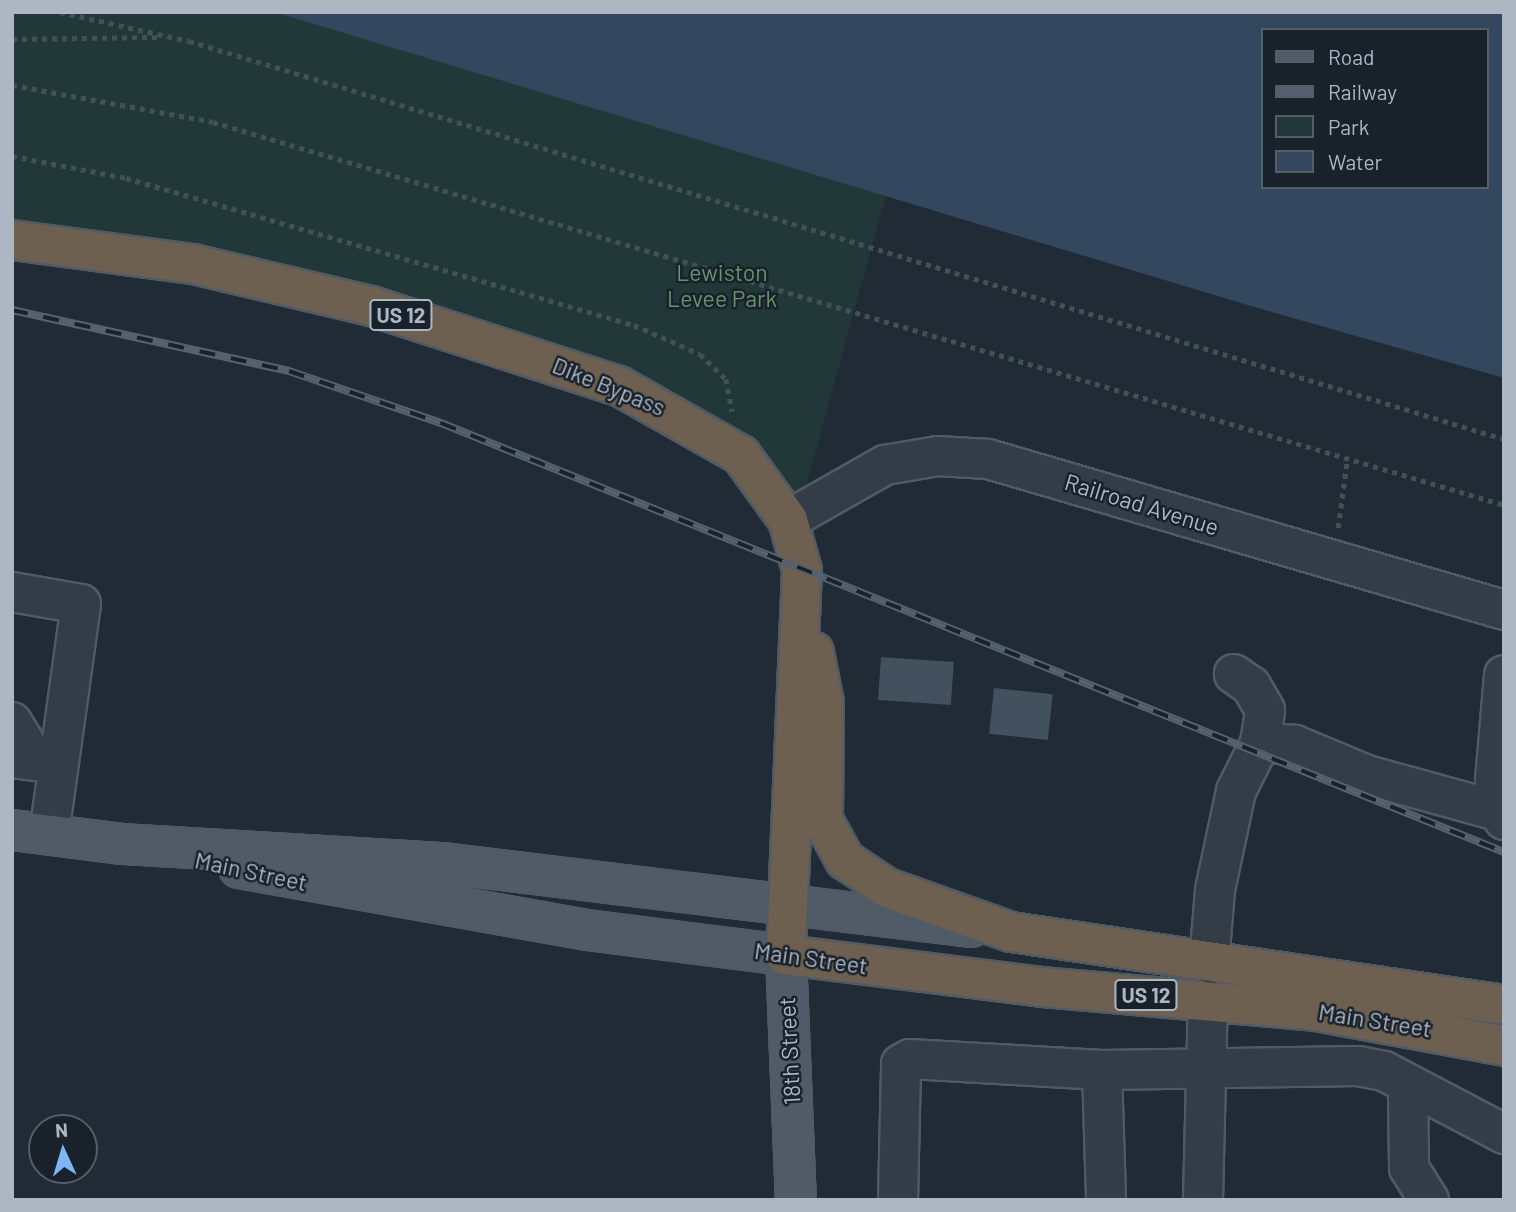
<!DOCTYPE html>
<style>
body{margin:0}
#map{position:relative;width:1516px;height:1212px;overflow:hidden;background:#202b36;font-family:Barlow,sans-serif}
div>[style]{position:absolute}
.green>*{inset:0;background:#223838}
.water>*{inset:0;background:#33475e}
.building>*{inset:0;background:#43505e;transform-origin:0 0}
.path>*{height:4.5px;margin-top:-2.25px;transform-origin:0;background:repeating-linear-gradient(90deg,#3f5355 0 5px,transparent 0 10px)}
.roads{filter:drop-shadow(2px 0 #505a65) drop-shadow(-2px 0 #505a65) drop-shadow(0 2px #505a65) drop-shadow(0 -2px #505a65)}
.minor>*{height:38px;margin:-19px;padding:0 19px;transform-origin:19px;border-radius:19px;background:#333c47}
.major>*{height:38px;margin:-19px;padding:0 19px;transform-origin:19px;border-radius:19px;background:#515b67}
.highway>*{height:38px;margin:-19px;padding:0 19px;transform-origin:19px;border-radius:19px;background:#6d6050}
.rail>*{height:8px;margin-top:-4px;transform-origin:0;background:repeating-linear-gradient(90deg,#19212b 0 16px,#55616e 0 32px);box-sizing:border-box;border-block:2px solid #55616e}
span{translate:-50% -50%;white-space:nowrap;text-align:center;line-height:1.15;-webkit-text-stroke:5px #19212b;paint-order:stroke}
.shield-label span{padding:2px 5px;background:#19212b;border:2px solid;border-radius:5px;-webkit-text-stroke-width:0}
.shield-label{font-size:21px;color:#adb7c4;font-weight:700}
.park-label{font-size:23px;color:#65946d}
.street-label{font-size:23px;color:#adb7c4}
.frame{position:absolute;inset:0;border:14px solid #adb7c4;pointer-events:none}
.legend{position:absolute;left:1261px;top:28px;width:228px;height:161px;box-sizing:border-box;background:#19212b;border:2px solid #545d68;margin:0;padding:9px 12px;list-style:none;font-size:21px;color:#adb7c4}
.legend li{display:flex;align-items:center;gap:14px;height:35px}
.legend b{width:35px;border:2px solid #545d68}
.north{position:absolute;left:28px;top:1114px;width:70px;height:70px;box-sizing:border-box;background:#19212b;border:2px solid #545d68;border-radius:50%;rotate:356deg;font-size:19px;font-weight:700;line-height:28px;text-align:center;color:#adb7c4}
.north::after{content:'';display:block;margin:auto;width:24px;height:32px;background:#7fb5f7;clip-path:polygon(50% 0,100% 100%,50% 72%,0 100%)}
</style>
<div id="map">
<div class="green">
<div style="clip-path:polygon(12px 12px,274px 12px,886px 195px,799px 512px,549px 361px,12px 240px)"></div>
</div>
<div class="water">
<div style="clip-path:polygon(evenodd,274px 12px,1504px 12px,1504px 378px,1251px 306px,274px 12px,1262px 30px,1486px 30px,1486px 187px,1262px 187px,1262px 30px)"></div>
</div>
<div class="building">
<div style="left:881px;top:657px;width:73px;height:43px;rotate:4deg"></div>
<div style="left:994px;top:688px;width:59px;height:46px;rotate:6deg"></div>
</div>
<div class="path">
<div style="left:60px;top:12px;width:132px;rotate:12.7deg"></div>
<div style="left:189px;top:41px;width:1374px;rotate:16.84deg"></div>
<div style="left:12px;top:39px;width:146px;rotate:-0.8deg"></div>
<div style="left:12px;top:85px;width:204px;rotate:10.4deg"></div>
<div style="left:213px;top:122px;width:1347px;rotate:16.52deg"></div>
<div style="left:12px;top:156px;width:116px;rotate:10.9deg"></div>
<div style="left:126px;top:178px;width:529px;rotate:16.14deg"></div>
<div style="left:634px;top:325px;width:72px;rotate:23.7deg"></div>
<div style="left:700px;top:354px;width:36px;rotate:44deg"></div>
<div style="left:726px;top:379px;width:33px;rotate:79deg"></div>
<div style="left:1338px;top:528px;width:69px;rotate:-82.5deg"></div>
</div>
<div class="roads">
<div class="minor">
<div style="left:788px;top:520px;width:112px;rotate:-29.6deg"></div>
<div style="left:885px;top:465px;width:54px;rotate:-9.6deg"></div>
<div style="left:938px;top:456px;width:50px;rotate:3.4deg"></div>
<div style="left:988px;top:459px;width:538px;rotate:16.31deg"></div>
<div style="left:12px;top:592px;width:70px;rotate:9.9deg"></div>
<div style="left:81px;top:604px;width:233px;rotate:97.9deg"></div>
<div style="left:1504px;top:675px;width:106px;rotate:94.9deg"></div>
<div style="left:1495px;top:781px;width:40px;rotate:77deg"></div>
<div style="left:12px;top:722px;width:42px;rotate:58.6deg"></div>
<div style="left:1260px;top:743px;width:35px;rotate:3deg"></div>
<div style="left:1295px;top:745px;width:78px;rotate:22.6deg"></div>
<div style="left:1367px;top:775px;width:136px;rotate:15.4deg"></div>
<div style="left:12px;top:758px;width:45px;rotate:7.6deg"></div>
<div style="left:1209px;top:962px;width:72px;rotate:-85.2deg"></div>
<div style="left:1215px;top:890px;width:101px;rotate:-78deg"></div>
<div style="left:1236px;top:791px;width:54px;rotate:-63.4deg"></div>
<div style="left:1260px;top:743px;width:33px;rotate:-81deg"></div>
<div style="left:1265px;top:710px;width:28px;rotate:-120deg"></div>
<div style="left:1251px;top:686px;width:21px;rotate:-145deg"></div>
<div style="left:1102px;top:1070px;width:130px;rotate:88.2deg"></div>
<div style="left:1408px;top:1084px;width:84px;rotate:89.3deg"></div>
<div style="left:1409px;top:1168px;width:38px;rotate:58deg"></div>
<div style="left:898px;top:1200px;width:136px;rotate:-88.7deg"></div>
<div style="left:901px;top:1064px;width:10px;rotate:-29deg"></div>
<div style="left:910px;top:1059px;width:192px;rotate:3.3deg"></div>
<div style="left:1102px;top:1070px;width:256px;rotate:-0.9deg"></div>
<div style="left:1358px;top:1066px;width:26px;rotate:11deg"></div>
<div style="left:1384px;top:1071px;width:136px;rotate:27.7deg"></div>
<div style="left:1203px;top:1200px;width:200px;rotate:-88.6deg"></div>
</div>
<div class="major">
<div style="left:12px;top:830px;width:112px;rotate:7.2deg"></div>
<div style="left:123px;top:844px;width:321px;rotate:3.4deg"></div>
<div style="left:443px;top:863px;width:532px;rotate:6.91deg"></div>
<div style="left:239px;top:868px;width:353px;rotate:10.1deg"></div>
<div style="left:587px;top:930px;width:201px;rotate:7.2deg"></div>
<div style="left:786px;top:955px;width:245px;rotate:87.7deg"></div>
</div>
<div class="highway">
<div style="left:12px;top:240px;width:183px;rotate:7.6deg"></div>
<div style="left:193px;top:264px;width:183px;rotate:13.3deg"></div>
<div style="left:371px;top:306px;width:261px;rotate:17.9deg"></div>
<div style="left:619px;top:386px;width:140px;rotate:29.5deg"></div>
<div style="left:741px;top:455px;width:80px;rotate:54.1deg"></div>
<div style="left:788px;top:520px;width:52px;rotate:74.4deg"></div>
<div style="left:802px;top:570px;width:385px;rotate:92.4deg"></div>
<div style="left:786px;top:955px;width:258px;rotate:7.1deg"></div>
<div style="left:1042px;top:987px;width:275px;rotate:5deg"></div>
<div style="left:1316px;top:1011px;width:191px;rotate:10.5deg"></div>
<div style="left:814px;top:652px;width:52px;rotate:78.9deg"></div>
<div style="left:824px;top:703px;width:117px;rotate:90.5deg"></div>
<div style="left:823px;top:820px;width:46px;rotate:61.2deg"></div>
<div style="left:845px;top:860px;width:50px;rotate:33.7deg"></div>
<div style="left:887px;top:888px;width:132px;rotate:19.5deg"></div>
<div style="left:1011px;top:932px;width:498px;rotate:8.4deg"></div>
</div>
</div>
<div class="rail">
<div style="left:12px;top:310px;width:284px;rotate:12.4deg"></div>
<div style="left:289px;top:371px;width:161px;rotate:18.9deg"></div>
<div style="left:441px;top:423px;width:1146px;rotate:21.98deg"></div>
</div>
<div class="shield-label">
<span style="left:401px;top:315px">US 12</span>
<span style="left:1146px;top:995px">US 12</span>
</div>
<div class="park-label">
<span style="left:722px;top:285px">Lewiston<br>Levee Park</span>
</div>
<div class="street-label">
<span style="left:609px;top:386px;rotate:22deg">Dike Bypass</span>
<span style="left:1142px;top:504px;rotate:17deg">Railroad Avenue</span>
<span style="left:251px;top:871px;rotate:12deg">Main Street</span>
<span style="left:811px;top:958px;rotate:8deg">Main Street</span>
<span style="left:1375px;top:1020px;rotate:9deg">Main Street</span>
<span style="left:789px;top:1051px;rotate:-93deg">18th Street</span>
</div>
<div class="frame"></div>
<ul class="legend">
<li><b style="height:9px;background:#515b67"></b>Road</li>
<li><b style="height:9px;background:#55616e"></b>Railway</li>
<li><b style="height:19px;background:#223838"></b>Park</li>
<li><b style="height:19px;background:#33475e"></b>Water</li>
</ul>
<div class="north">N</div>
</div>
